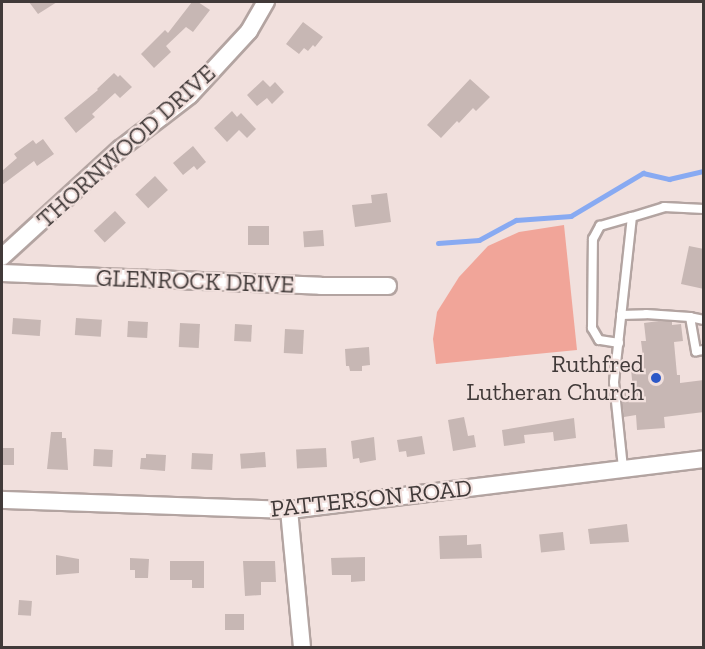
<!DOCTYPE html>
<style>
body{margin:0}
#map{position:relative;width:705px;height:649px;overflow:hidden;background:#f1e0dd;font-family:"Zilla Slab",serif}
div>[style]{position:absolute}
.green>*{inset:0;background:#f1a599}
.stream>*{height:4.5px;margin:-2.25px;padding:0 2.25px;transform-origin:2.25px;border-radius:2.25px;background:#88aaf2}
.building>*{inset:0;background:#c7b7b4;transform-origin:0 0}
.roads{filter:drop-shadow(2px 0 #b3a4a1) drop-shadow(-2px 0 #b3a4a1) drop-shadow(0 2px #b3a4a1) drop-shadow(0 -2px #b3a4a1)}
.service>*{height:8px;margin:-4px;padding:0 4px;transform-origin:4px;border-radius:4px;background:#fff}
.minor>*{height:16px;margin:-8px;padding:0 8px;transform-origin:8px;border-radius:8px;background:#fff}
.dots>*{width:16px;height:16px;translate:-50% -50%;box-sizing:border-box;border:3px solid #f1e0dd;border-radius:50%}
span{translate:-50% -50%;white-space:nowrap;text-align:center;line-height:1.15;-webkit-text-stroke:4.5px #f1e0dd;paint-order:stroke}
.street-label{font-size:24px;color:#413a39}
.poi-label{font-size:24px;color:#413a39}
.right{translate:-100% -50%;text-align:right}
.frame{position:absolute;inset:0;border:3px solid #413a39;pointer-events:none}
</style>
<div id="map">
<div class="green">
<div style="clip-path:polygon(564px 225px,577px 350px,436px 364px,433px 339px,437px 312px,459px 277px,488px 246px,519px 232px)"></div>
</div>
<div class="stream">
<div style="left:438px;top:243px;width:41px;rotate:-4.2deg"></div>
<div style="left:479px;top:240px;width:42px;rotate:-28.4deg"></div>
<div style="left:516px;top:220px;width:55px;rotate:-4.2deg"></div>
<div style="left:571px;top:216px;width:84px;rotate:-30.8deg"></div>
<div style="left:643px;top:173px;width:27px;rotate:13deg"></div>
<div style="left:669px;top:179px;width:36px;rotate:-13deg"></div>
</div>
<div class="building">
<div style="clip-path:polygon(29px 2px,57px 2px,38px 14px)"></div>
<div style="clip-path:polygon(192px 2px,198px 2px,210px 10px,193px 32px,186px 27px,166px 46px,171px 52px,154px 68px,141px 54px,165px 30px,168px 33px)"></div>
<div style="clip-path:polygon(303px 22px,323px 37px,315px 47px,313px 45px,308px 51px,304px 48px,299px 54px,286px 44px)"></div>
<div style="clip-path:polygon(114px 73px,118px 77px,120px 75px,132px 87px,120px 98px,115px 93px,92px 114px,95px 117px,76px 133px,64px 118px,98px 90px,97px 89px)"></div>
<div style="clip-path:polygon(470px 79px,490px 97px,476px 111px,473px 108px,459px 123px,457px 121px,441px 138px,427px 125px)"></div>
<div style="clip-path:polygon(263px 80px,270px 87px,275px 82px,284px 92px,272px 104px,267px 98px,257px 106px,247px 95px)"></div>
<div style="clip-path:polygon(232px 111px,237px 117px,241px 113px,256px 129px,247px 138px,239px 130px,227px 142px,214px 128px)"></div>
<div style="clip-path:polygon(43px 139px,54px 154px,37px 166px,34px 161px,2px 185px,2px 171px,17px 158px,14px 154px,33px 140px,36px 144px)"></div>
<div style="clip-path:polygon(193px 146px,206px 162px,197px 170px,194px 166px,183px 175px,173px 163px)"></div>
<div style="left:155px;top:176px;width:19px;height:27px;rotate:47deg"></div>
<div style="clip-path:polygon(387px 193px,391px 222px,355px 227px,352px 205px,372px 203px,371px 195px)"></div>
<div style="left:115px;top:211px;width:16px;height:29px;rotate:47deg"></div>
<div style="left:248px;top:226px;width:21px;height:19px"></div>
<div style="left:323px;top:230px;width:16px;height:20px;rotate:86deg"></div>
<div style="clip-path:polygon(689px 246px,704px 249px,704px 289px,681px 284px)"></div>
<div style="left:13px;top:318px;width:28px;height:16px;rotate:4deg"></div>
<div style="left:76px;top:318px;width:26px;height:17px;rotate:4deg"></div>
<div style="left:128px;top:321px;width:20px;height:16px;rotate:3deg"></div>
<div style="clip-path:polygon(659px 321px,672px 322px,672px 325px,681px 324px,683px 341px,674px 342px,677px 375px,680px 375px,680px 383px,704px 380px,704px 412px,664px 417px,665px 428px,637px 430px,636px 415px,624px 417px,621px 391px,633px 389px,631px 370px,644px 365px,641px 341px,646px 341px,644px 323px)"></div>
<div style="left:180px;top:323px;width:20px;height:24px;rotate:3deg"></div>
<div style="left:235px;top:324px;width:17px;height:17px;rotate:3deg"></div>
<div style="left:285px;top:329px;width:19px;height:24px;rotate:3deg"></div>
<div style="clip-path:polygon(369px 347px,370px 365px,362px 366px,362px 371px,350px 371px,349px 366px,346px 366px,345px 349px)"></div>
<div style="clip-path:polygon(464px 417px,468px 436px,474px 435px,476px 447px,453px 451px,448px 420px)"></div>
<div style="clip-path:polygon(574px 418px,576px 438px,554px 441px,553px 432px,524px 435px,525px 443px,504px 446px,502px 430px)"></div>
<div style="clip-path:polygon(51px 432px,62px 432px,62px 438px,66px 438px,68px 470px,47px 469px)"></div>
<div style="clip-path:polygon(422px 436px,425px 454px,407px 457px,406px 451px,399px 452px,397px 440px)"></div>
<div style="clip-path:polygon(374px 437px,376px 460px,360px 463px,359px 458px,353px 459px,351px 441px)"></div>
<div style="left:2px;top:448px;width:12px;height:17px"></div>
<div style="left:326px;top:448px;width:19px;height:30px;rotate:87deg"></div>
<div style="left:94px;top:449px;width:19px;height:17px;rotate:3deg"></div>
<div style="left:265px;top:452px;width:15px;height:25px;rotate:86deg"></div>
<div style="left:192px;top:453px;width:21px;height:16px;rotate:3deg"></div>
<div style="clip-path:polygon(146px 454px,166px 455px,165px 471px,140px 469px,141px 458px,146px 458px)"></div>
<div style="clip-path:polygon(627px 524px,629px 542px,590px 544px,588px 529px)"></div>
<div style="left:563px;top:532px;width:18px;height:24px;rotate:84deg"></div>
<div style="clip-path:polygon(467px 535px,467px 545px,481px 544px,482px 558px,440px 559px,439px 536px)"></div>
<div style="clip-path:polygon(56px 555px,79px 559px,79px 573px,56px 575px)"></div>
<div style="clip-path:polygon(365px 557px,365px 581px,351px 582px,351px 575px,332px 575px,331px 558px)"></div>
<div style="clip-path:polygon(130px 558px,149px 559px,148px 578px,135px 578px,135px 570px,130px 570px)"></div>
<div style="clip-path:polygon(170px 561px,204px 561px,204px 588px,192px 588px,192px 580px,170px 580px)"></div>
<div style="clip-path:polygon(243px 561px,275px 561px,276px 582px,261px 582px,261px 595px,245px 596px)"></div>
<div style="left:19px;top:600px;width:13px;height:15px;rotate:4deg"></div>
<div style="left:225px;top:614px;width:19px;height:16px"></div>
</div>
<div class="roads">
<div class="service">
<div style="left:621px;top:315px;width:25px;rotate:-2deg"></div>
<div style="left:646px;top:314px;width:44px;rotate:3.9deg"></div>
<div style="left:704px;top:320px;width:14px;rotate:-168deg"></div>
<div style="left:690px;top:317px;width:35px;rotate:80deg"></div>
<div style="left:696px;top:351px;width:8px;rotate:-7deg"></div>
<div style="left:619px;top:343px;width:20px;rotate:-171deg"></div>
<div style="left:599px;top:340px;width:14px;rotate:-120deg"></div>
<div style="left:592px;top:328px;width:89px;rotate:-89.4deg"></div>
<div style="left:593px;top:239px;width:15px;rotate:-62deg"></div>
<div style="left:600px;top:226px;width:33px;rotate:-16deg"></div>
<div style="left:623px;top:468px;width:86px;rotate:-96deg"></div>
<div style="left:614px;top:382px;width:166px;rotate:-83.8deg"></div>
<div style="left:632px;top:217px;width:34px;rotate:-17deg"></div>
<div style="left:664px;top:207px;width:40px;rotate:2.9deg"></div>
</div>
<div class="minor">
<div style="left:2px;top:257px;width:160px;rotate:-42.5deg"></div>
<div style="left:120px;top:149px;width:88px;rotate:-37.6deg"></div>
<div style="left:190px;top:95px;width:87px;rotate:-47.3deg"></div>
<div style="left:249px;top:31px;width:34px;rotate:-60deg"></div>
<div style="left:2px;top:273px;width:319px;rotate:2.3deg"></div>
<div style="left:321px;top:286px;width:67px"></div>
<div style="left:2px;top:500px;width:287px;rotate:2deg"></div>
<div style="left:289px;top:510px;width:418px;rotate:-7deg"></div>
<div style="left:289px;top:510px;width:139px;rotate:84.6deg"></div>
</div>
</div>
<div class="dots">
<div style="left:656px;top:378px;background:#2d58c7"></div>
</div>
<div class="street-label">
<span style="left:126px;top:146px;rotate:-42deg">THORNWOOD DRIVE</span>
<span style="left:195px;top:281px;rotate:2deg">GLENROCK DRIVE</span>
<span style="left:371px;top:498px;rotate:-6deg">PATTERSON ROAD</span>
</div>
<div class="poi-label">
<span class="right" style="left:644px;top:378px">Ruthfred<br>Lutheran Church</span>
</div>
<div class="frame"></div>
</div>
